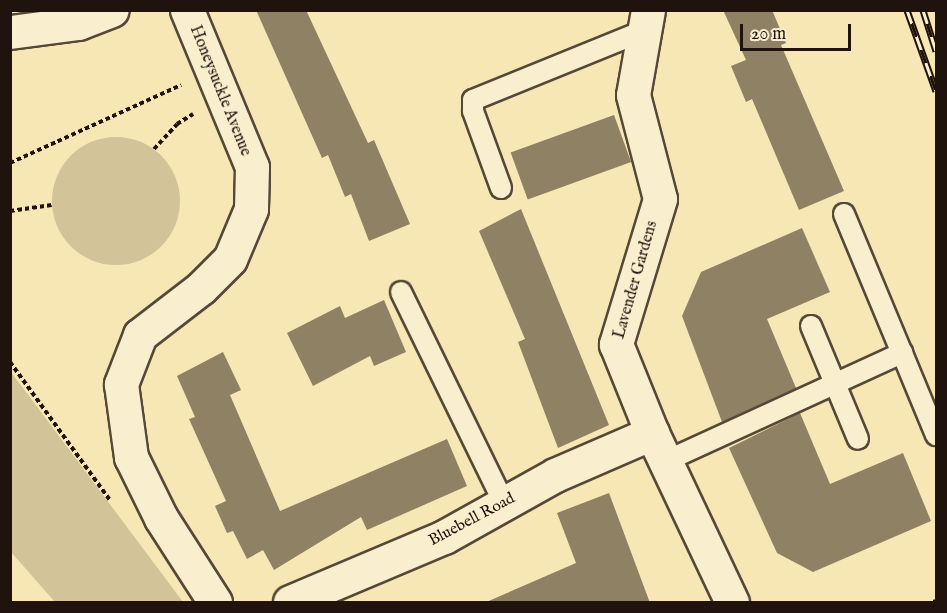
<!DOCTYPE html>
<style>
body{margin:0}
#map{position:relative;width:947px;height:613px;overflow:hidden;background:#f6e7b4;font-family:"IM FELL English",serif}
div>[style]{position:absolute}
.green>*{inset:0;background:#d2c398}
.round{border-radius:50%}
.building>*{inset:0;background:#8f8164;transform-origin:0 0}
.path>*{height:4px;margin-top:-2px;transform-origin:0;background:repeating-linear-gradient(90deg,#20130e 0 4.5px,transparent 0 7.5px)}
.roads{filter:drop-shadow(2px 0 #564838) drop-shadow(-2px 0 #564838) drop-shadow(0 2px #564838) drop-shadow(0 -2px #564838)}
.service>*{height:20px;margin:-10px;padding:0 10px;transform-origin:10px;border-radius:10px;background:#f9efce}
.minor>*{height:33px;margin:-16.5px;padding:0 16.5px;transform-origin:16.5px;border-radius:16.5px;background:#f9efce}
.rail>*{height:7px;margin-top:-3.5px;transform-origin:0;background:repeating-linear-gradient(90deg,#f9efce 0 14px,#20130e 0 28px);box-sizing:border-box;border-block:2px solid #20130e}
span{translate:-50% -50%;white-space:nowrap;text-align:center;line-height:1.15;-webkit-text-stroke:6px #f9efce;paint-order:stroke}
.street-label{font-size:16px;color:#20130e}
.frame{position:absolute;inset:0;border:12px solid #20130e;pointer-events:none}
.scale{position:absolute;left:740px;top:24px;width:111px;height:27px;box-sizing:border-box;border:3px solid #20130e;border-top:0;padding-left:8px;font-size:18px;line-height:21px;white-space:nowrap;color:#20130e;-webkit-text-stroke:4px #f9efce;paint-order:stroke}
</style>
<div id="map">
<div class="green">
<div class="round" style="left:52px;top:137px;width:128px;height:128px"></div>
<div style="clip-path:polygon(10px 372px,11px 372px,183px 602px,55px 602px,11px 552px)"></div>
</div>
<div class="building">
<div style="clip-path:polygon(256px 10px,306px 10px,368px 143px,374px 140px,410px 224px,369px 241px,351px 194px,345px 197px,328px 155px,322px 158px)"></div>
<div style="clip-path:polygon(723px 10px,772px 10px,786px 43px,781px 45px,844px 191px,799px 210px,752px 99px,746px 102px,731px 66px,746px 60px)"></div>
<div style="left:614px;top:115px;width:50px;height:110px;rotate:70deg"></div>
<div style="clip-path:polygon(521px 209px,609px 425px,558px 448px,518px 342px,525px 339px,479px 231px)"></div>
<div style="clip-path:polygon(802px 228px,830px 292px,767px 319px,796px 388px,722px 422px,682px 316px,701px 272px)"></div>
<div style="clip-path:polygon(384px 300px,406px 352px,374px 366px,370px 356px,313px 386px,287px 333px,340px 306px,345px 318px)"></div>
<div style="clip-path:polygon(223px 352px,241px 390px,230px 395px,280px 511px,447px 439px,467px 486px,367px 530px,361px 517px,274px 570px,263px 550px,247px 559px,233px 531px,227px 533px,215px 506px,226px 501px,189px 419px,195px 417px,177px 376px)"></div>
<div style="clip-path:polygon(800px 413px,830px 484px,903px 453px,931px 521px,813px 572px,777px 553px,729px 448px)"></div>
<div style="clip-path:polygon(609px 493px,650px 603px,484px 603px,576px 563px,557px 513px)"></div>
</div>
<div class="path">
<div style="left:154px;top:149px;width:34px;rotate:-47deg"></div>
<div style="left:177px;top:124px;width:19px;rotate:-32deg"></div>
<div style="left:10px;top:163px;width:188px;rotate:-24.5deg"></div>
<div style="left:10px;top:211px;width:42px;rotate:-8.1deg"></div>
<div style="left:10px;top:362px;width:170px;rotate:54.1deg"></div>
<div style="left:933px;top:602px;width:3px;rotate:-18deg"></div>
</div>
<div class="roads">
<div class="service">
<div style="left:501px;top:188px;width:82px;rotate:-110deg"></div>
<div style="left:473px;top:111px;width:11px;rotate:-90deg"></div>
<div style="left:473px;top:100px;width:186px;rotate:-22.1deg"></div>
<div style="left:844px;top:214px;width:151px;rotate:67.4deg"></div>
<div style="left:401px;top:292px;width:235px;rotate:64deg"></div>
<div style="left:811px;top:326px;width:122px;rotate:67.4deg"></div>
<div style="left:666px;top:461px;width:260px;rotate:-24.6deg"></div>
<div style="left:902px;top:353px;width:89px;rotate:67.5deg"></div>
</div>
<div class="minor">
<div style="left:187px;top:10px;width:170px;rotate:67.5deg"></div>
<div style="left:252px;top:167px;width:42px;rotate:91.4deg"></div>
<div style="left:251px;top:209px;width:54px;rotate:112.8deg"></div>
<div style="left:230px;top:259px;width:41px;rotate:135deg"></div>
<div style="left:201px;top:288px;width:77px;rotate:142.4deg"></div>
<div style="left:140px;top:335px;width:53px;rotate:111.2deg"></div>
<div style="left:121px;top:384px;width:74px;rotate:82.2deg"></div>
<div style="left:131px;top:457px;width:68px;rotate:63.8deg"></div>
<div style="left:161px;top:518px;width:100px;rotate:57.3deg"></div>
<div style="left:648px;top:10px;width:86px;rotate:100deg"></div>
<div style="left:633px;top:95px;width:107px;rotate:75.4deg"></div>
<div style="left:660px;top:199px;width:152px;rotate:106.9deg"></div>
<div style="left:616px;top:344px;width:96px;rotate:68deg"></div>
<div style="left:652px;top:433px;width:187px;rotate:64.7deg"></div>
<div style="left:10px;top:32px;width:69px;rotate:-7.5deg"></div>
<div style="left:78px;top:23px;width:36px;rotate:-21deg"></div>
<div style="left:290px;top:602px;width:167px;rotate:-22.9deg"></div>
<div style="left:444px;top:537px;width:127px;rotate:-29.2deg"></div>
<div style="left:555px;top:475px;width:106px;rotate:-23.4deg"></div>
</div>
</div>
<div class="rail">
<div style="left:907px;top:10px;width:86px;rotate:70.3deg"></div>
<div style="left:923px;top:10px;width:43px;rotate:72.4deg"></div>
</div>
<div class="street-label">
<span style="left:220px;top:91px;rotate:68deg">Honeysuckle Avenue</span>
<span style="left:636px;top:280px;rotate:-74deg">Lavender Gardens</span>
<span style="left:472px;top:520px;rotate:-28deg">Bluebell Road</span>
</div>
<div class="frame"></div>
<div class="scale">20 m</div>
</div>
